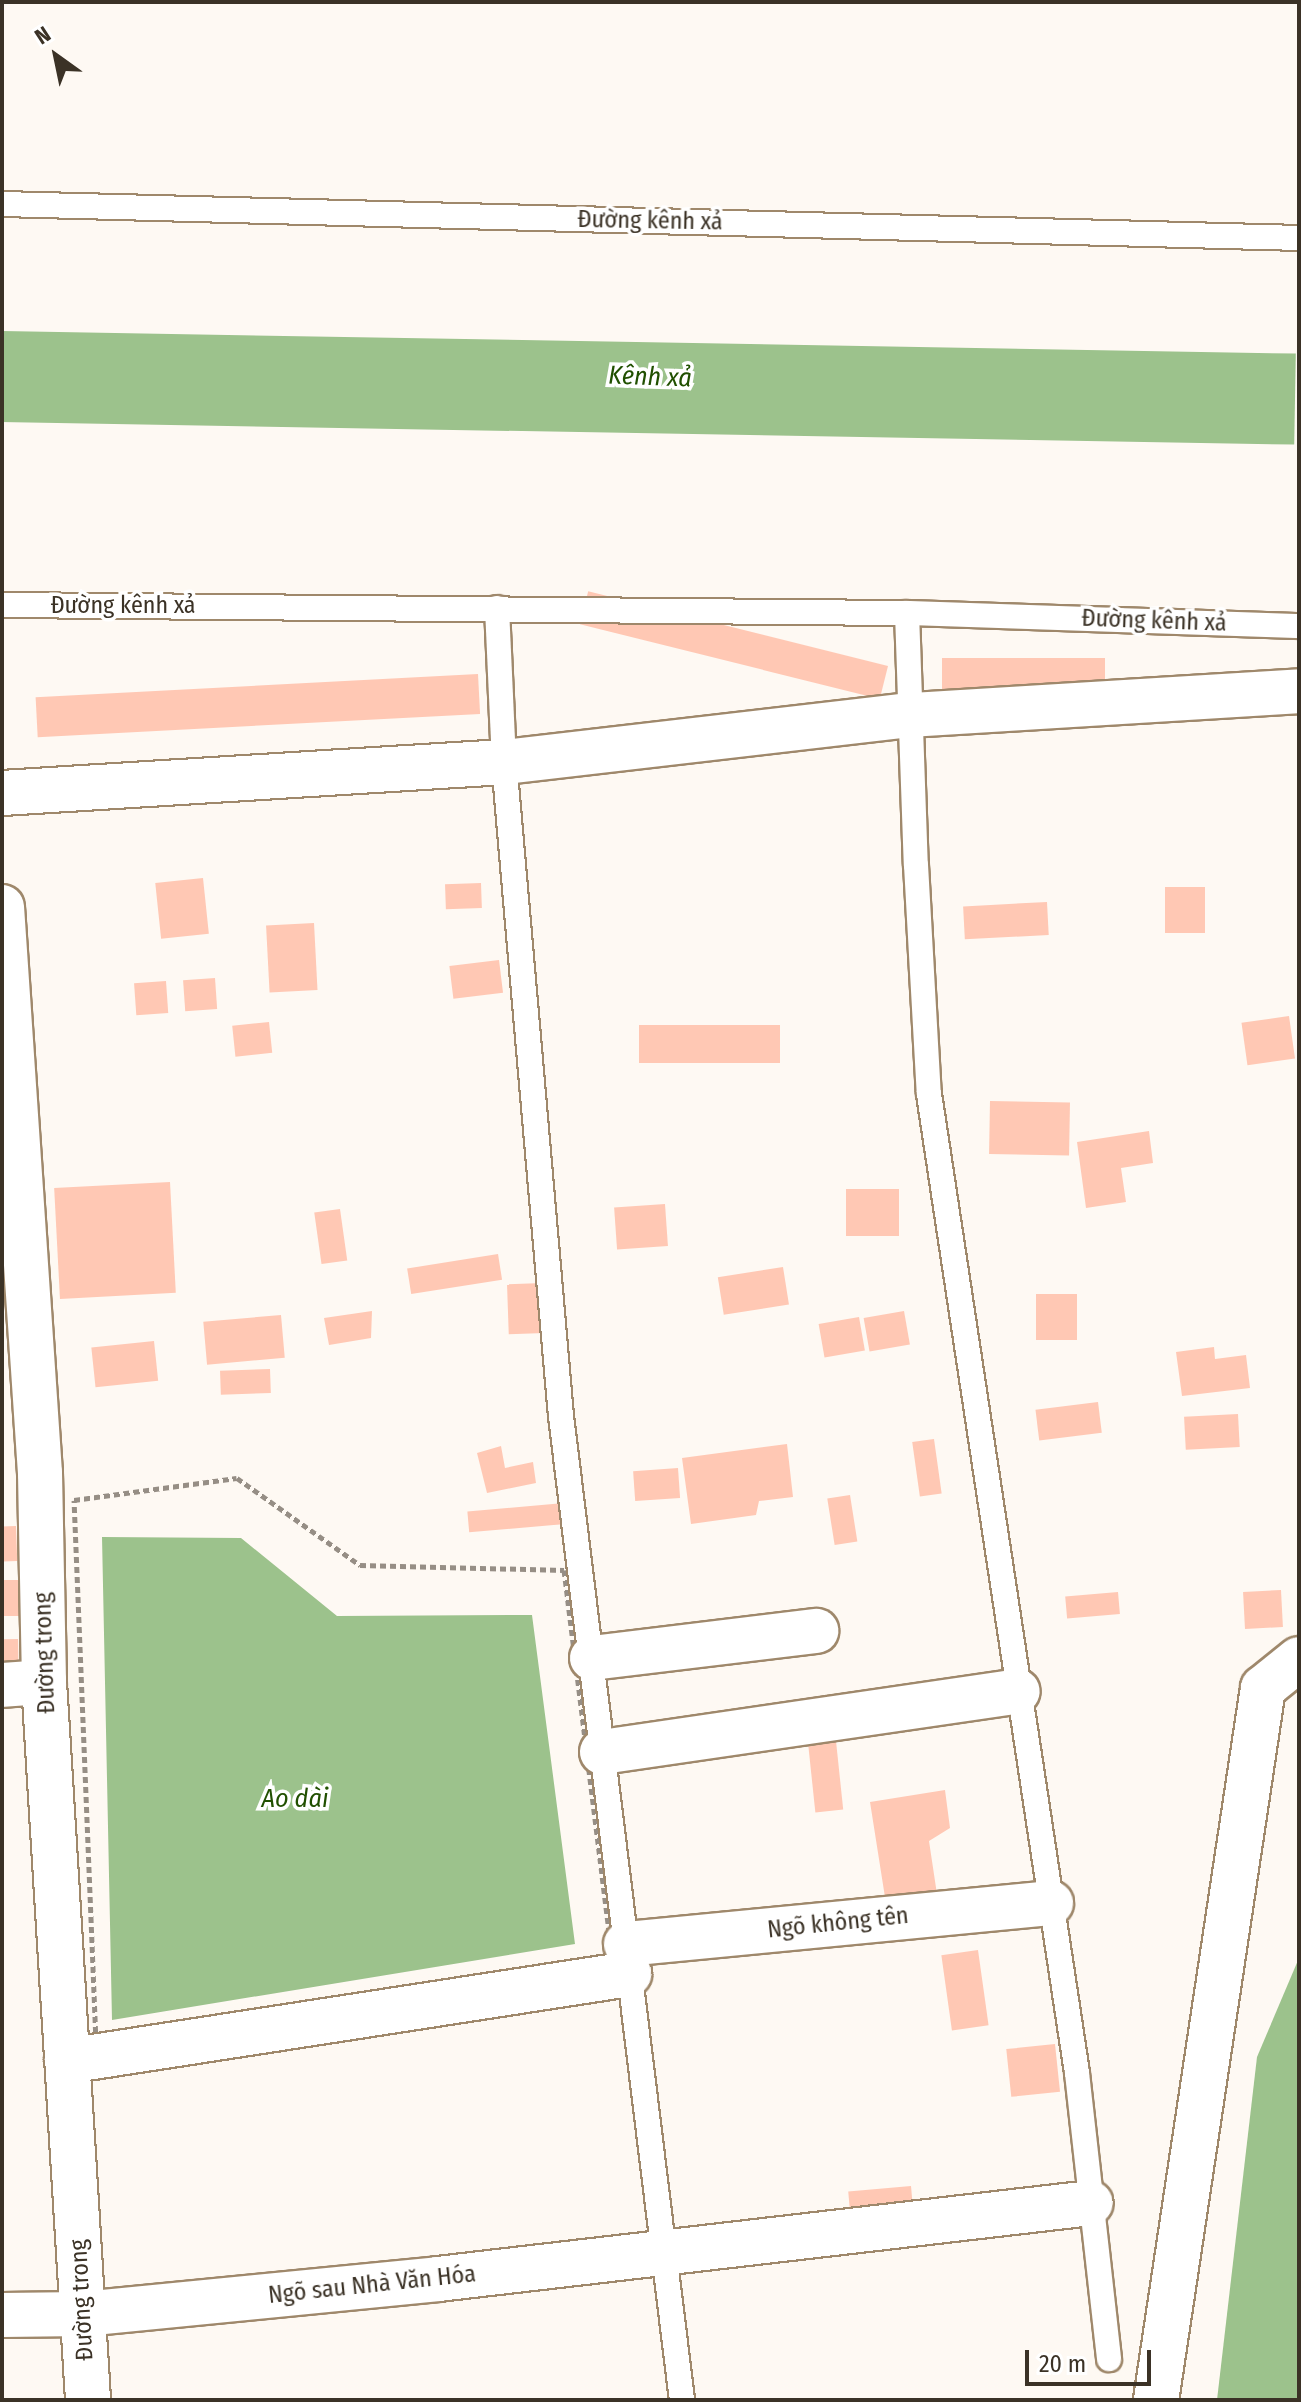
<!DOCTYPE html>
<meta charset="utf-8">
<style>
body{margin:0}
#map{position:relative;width:1301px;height:2402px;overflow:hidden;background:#fef9f3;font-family:"Fira Sans Condensed",sans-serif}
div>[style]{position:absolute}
.water>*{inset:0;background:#9cc28c;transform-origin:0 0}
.building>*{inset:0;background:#ffc8b4;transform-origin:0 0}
.path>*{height:5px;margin-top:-2.5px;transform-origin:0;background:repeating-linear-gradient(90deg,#968e85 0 6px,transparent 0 10px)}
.roads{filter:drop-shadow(2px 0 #9f886b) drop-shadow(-2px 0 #9f886b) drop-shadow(0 2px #9f886b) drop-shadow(0 -2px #9f886b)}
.lane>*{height:24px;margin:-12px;padding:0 12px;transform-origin:12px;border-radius:12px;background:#fff}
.street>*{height:44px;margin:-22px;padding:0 22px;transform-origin:22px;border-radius:22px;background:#fff}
span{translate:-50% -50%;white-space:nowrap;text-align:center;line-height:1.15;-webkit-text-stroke:7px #fff;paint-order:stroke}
.street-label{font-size:24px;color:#3b3226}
.water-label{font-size:26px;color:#215001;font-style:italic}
.frame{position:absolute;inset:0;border:4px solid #3b3226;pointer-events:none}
.north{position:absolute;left:16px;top:16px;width:80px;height:80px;-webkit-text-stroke:6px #fff;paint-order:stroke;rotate:327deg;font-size:22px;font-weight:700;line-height:32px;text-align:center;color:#3b3226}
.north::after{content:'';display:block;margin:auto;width:28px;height:36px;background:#3b3226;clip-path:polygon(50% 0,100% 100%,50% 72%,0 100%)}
.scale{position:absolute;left:1025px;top:2350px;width:126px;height:36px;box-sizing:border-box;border:4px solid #3b3226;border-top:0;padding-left:10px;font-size:24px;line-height:28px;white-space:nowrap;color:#3b3226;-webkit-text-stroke:6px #fff;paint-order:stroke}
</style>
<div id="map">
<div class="water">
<div style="left:2px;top:331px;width:1294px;height:91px;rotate:1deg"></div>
<div style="clip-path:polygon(102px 1537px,241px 1538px,337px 1616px,532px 1615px,575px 1944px,112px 2020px)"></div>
<div style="clip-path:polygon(1299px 1958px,1299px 2400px,1217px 2400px,1257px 2057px)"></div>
</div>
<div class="building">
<div style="left:1105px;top:658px;width:33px;height:163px;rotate:90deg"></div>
<div style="left:888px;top:666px;width:34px;height:309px;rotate:104deg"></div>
<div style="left:478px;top:674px;width:40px;height:443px;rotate:87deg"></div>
<div style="left:203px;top:878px;width:56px;height:48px;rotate:84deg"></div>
<div style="left:481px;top:883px;width:25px;height:36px;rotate:88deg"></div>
<div style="left:1165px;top:887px;width:40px;height:46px"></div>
<div style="left:1047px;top:902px;width:33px;height:84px;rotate:87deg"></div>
<div style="left:314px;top:923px;width:67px;height:48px;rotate:87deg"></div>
<div style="left:499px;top:960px;width:33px;height:50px;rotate:83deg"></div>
<div style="left:215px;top:978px;width:31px;height:32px;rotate:86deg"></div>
<div style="left:166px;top:981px;width:32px;height:32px;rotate:86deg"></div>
<div style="left:1289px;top:1016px;width:43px;height:48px;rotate:82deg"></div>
<div style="left:269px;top:1022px;width:31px;height:37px;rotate:84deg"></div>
<div style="left:639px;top:1025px;width:141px;height:38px"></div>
<div style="left:990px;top:1101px;width:80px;height:53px;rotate:1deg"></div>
<div style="clip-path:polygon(1149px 1131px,1153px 1163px,1121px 1168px,1126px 1202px,1086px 1208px,1077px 1142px)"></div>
<div style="left:170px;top:1182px;width:111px;height:116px;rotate:87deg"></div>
<div style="left:846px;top:1189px;width:53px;height:47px"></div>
<div style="left:665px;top:1204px;width:42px;height:51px;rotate:86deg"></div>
<div style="left:340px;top:1209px;width:52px;height:26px;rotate:82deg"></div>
<div style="left:498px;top:1254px;width:26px;height:92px;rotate:81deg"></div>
<div style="left:783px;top:1267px;width:38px;height:66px;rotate:81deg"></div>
<div style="left:543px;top:1283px;width:50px;height:36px;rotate:88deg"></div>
<div style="left:1077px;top:1294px;width:46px;height:41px;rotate:90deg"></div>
<div style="clip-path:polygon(372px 1311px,371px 1338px,329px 1345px,324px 1318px)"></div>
<div style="left:904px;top:1311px;width:34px;height:41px;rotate:80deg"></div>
<div style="left:281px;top:1315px;width:43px;height:78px;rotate:85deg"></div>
<div style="left:859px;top:1317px;width:34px;height:41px;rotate:80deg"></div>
<div style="left:154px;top:1341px;width:40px;height:63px;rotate:84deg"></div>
<div style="clip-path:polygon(1214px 1347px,1215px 1359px,1246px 1355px,1250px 1388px,1182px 1396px,1176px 1352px)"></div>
<div style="left:270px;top:1369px;width:24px;height:50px;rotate:88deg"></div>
<div style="left:1098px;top:1402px;width:31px;height:63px;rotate:83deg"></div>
<div style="left:1238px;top:1414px;width:33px;height:54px;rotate:87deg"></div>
<div style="left:934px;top:1439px;width:55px;height:22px;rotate:82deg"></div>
<div style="clip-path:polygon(787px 1444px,793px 1497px,759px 1501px,756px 1515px,691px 1524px,682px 1458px)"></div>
<div style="clip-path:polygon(501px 1446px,505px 1468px,533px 1462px,536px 1483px,487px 1493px,477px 1453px)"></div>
<div style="left:678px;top:1468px;width:30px;height:45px;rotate:86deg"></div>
<div style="left:850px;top:1495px;width:47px;height:23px;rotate:81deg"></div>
<div style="left:564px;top:1503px;width:21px;height:97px;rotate:85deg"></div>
<div style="left:16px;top:1526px;width:35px;height:14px;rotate:88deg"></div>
<div style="left:2px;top:1580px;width:20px;height:36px"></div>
<div style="left:1281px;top:1590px;width:37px;height:38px;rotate:87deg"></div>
<div style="left:1118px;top:1592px;width:22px;height:53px;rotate:85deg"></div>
<div style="left:18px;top:1639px;width:47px;height:16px;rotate:89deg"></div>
<div style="left:836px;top:1741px;width:69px;height:28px;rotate:84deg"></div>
<div style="clip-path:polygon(945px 1790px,950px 1828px,929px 1841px,938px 1901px,887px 1910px,870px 1802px)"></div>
<div style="left:978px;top:1950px;width:76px;height:37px;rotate:82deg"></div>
<div style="left:1055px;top:2044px;width:48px;height:49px;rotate:84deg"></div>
<div style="left:911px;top:2186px;width:23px;height:63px;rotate:85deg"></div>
</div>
<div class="path">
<div style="left:237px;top:1478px;width:151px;rotate:35.3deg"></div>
<div style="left:360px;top:1565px;width:204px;rotate:1.4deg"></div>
<div style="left:564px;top:1570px;width:388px;rotate:82.9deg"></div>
<div style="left:612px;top:1955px;width:523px;rotate:170.43deg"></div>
<div style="left:96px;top:2042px;width:542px;rotate:-92.32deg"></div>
<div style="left:74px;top:1500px;width:164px;rotate:-7.7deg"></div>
</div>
<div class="roads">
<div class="lane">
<div style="left:2px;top:204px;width:1297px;rotate:1.5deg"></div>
<div style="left:2px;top:605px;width:905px;rotate:0.51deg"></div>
<div style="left:907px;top:613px;width:392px;rotate:1.9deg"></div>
<div style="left:497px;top:608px;width:154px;rotate:87.4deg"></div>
<div style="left:504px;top:762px;width:656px;rotate:85.02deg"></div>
<div style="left:561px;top:1416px;width:991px;rotate:82.99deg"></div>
<div style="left:907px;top:613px;width:252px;rotate:88deg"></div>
<div style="left:916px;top:865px;width:229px;rotate:86.8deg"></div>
<div style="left:929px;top:1094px;width:990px;rotate:81.4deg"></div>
<div style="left:1077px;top:2073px;width:288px;rotate:83.6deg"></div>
</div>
<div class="street">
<div style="left:2px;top:793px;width:503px;rotate:-3.53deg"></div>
<div style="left:504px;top:762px;width:409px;rotate:-6.6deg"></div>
<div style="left:910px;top:715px;width:390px;rotate:-3.5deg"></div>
<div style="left:2px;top:907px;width:567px;rotate:86.16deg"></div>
<div style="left:40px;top:1473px;width:209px;rotate:88.9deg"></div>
<div style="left:44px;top:1682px;width:719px;rotate:86.49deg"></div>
<div style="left:592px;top:1658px;width:226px;rotate:-6.9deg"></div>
<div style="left:2px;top:1685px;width:42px;rotate:-4.1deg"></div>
<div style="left:602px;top:1752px;width:420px;rotate:-8.3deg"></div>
<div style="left:626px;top:1944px;width:427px;rotate:-5.5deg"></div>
<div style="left:67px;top:2061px;width:569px;rotate:-8.8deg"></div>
<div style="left:2px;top:2315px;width:81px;rotate:-0.7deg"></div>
<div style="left:83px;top:2314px;width:357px;rotate:-5.6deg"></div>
<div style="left:438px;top:2279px;width:657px;rotate:-6.64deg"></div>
<div style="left:1156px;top:2400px;width:720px;rotate:-81.45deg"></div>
<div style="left:1263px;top:1688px;width:46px;rotate:-38.9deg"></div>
</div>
</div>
<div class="street-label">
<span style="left:650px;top:221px;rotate:1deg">Đường kênh xả</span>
<span style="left:123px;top:606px">Đường kênh xả</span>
<span style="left:1154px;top:621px;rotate:2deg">Đường kênh xả</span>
<span style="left:45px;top:1653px;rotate:-92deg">Đường trong</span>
<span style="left:838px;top:1923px;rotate:-6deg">Ngõ không tên</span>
<span style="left:372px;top:2285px;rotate:-6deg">Ngõ sau Nhà Văn Hóa</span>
<span style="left:82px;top:2300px;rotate:-93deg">Đường trong</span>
</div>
<div class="water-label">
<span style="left:650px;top:377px;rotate:2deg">Kênh xả</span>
<span style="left:295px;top:1799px">Ao dài</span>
</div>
<div class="frame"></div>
<div class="north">N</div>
<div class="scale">20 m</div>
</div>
